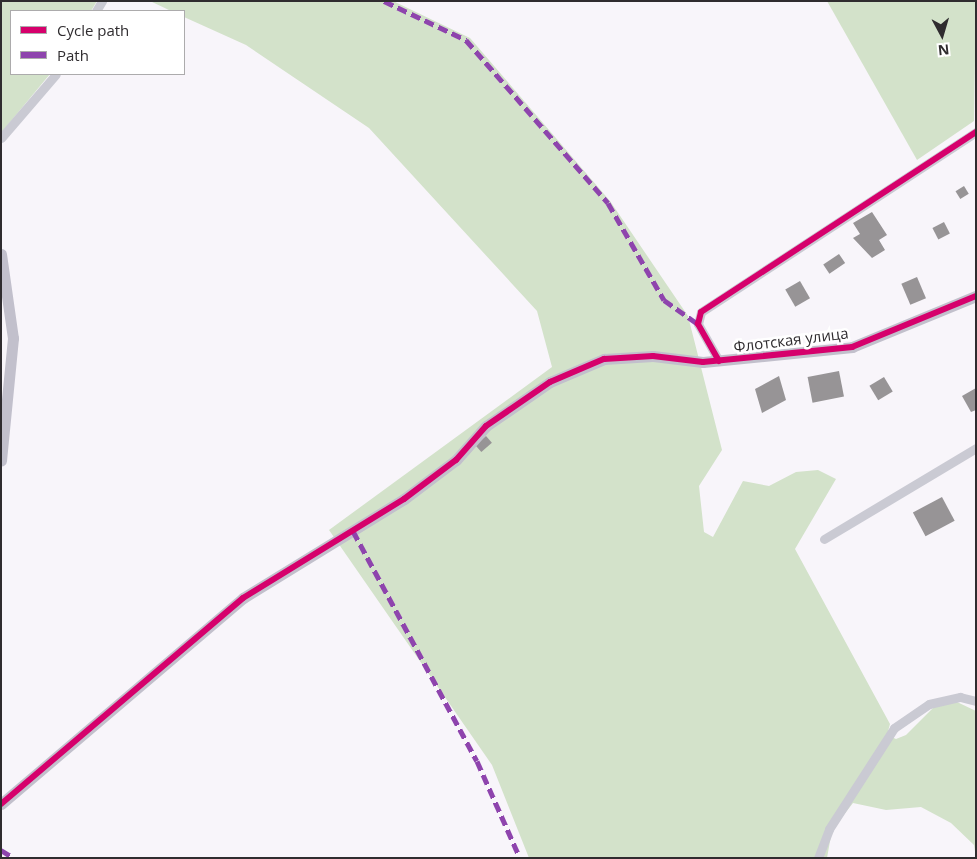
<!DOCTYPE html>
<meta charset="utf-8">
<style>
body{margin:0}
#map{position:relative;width:977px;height:859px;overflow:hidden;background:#f8f5fa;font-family:"Open Sans",sans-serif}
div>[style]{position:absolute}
.green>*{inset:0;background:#d3e2ca}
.building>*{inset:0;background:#979496;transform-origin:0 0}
.street>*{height:9px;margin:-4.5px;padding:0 4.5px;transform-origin:4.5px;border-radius:4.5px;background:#cacad3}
.secondary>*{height:11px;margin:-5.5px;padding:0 5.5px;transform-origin:5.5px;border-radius:5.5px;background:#c2c0cc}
.quiet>*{height:5px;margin-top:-2.5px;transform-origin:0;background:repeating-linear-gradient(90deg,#8e44ad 0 10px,transparent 0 15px)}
.cycleway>*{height:6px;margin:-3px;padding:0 3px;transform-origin:3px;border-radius:3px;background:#d6006c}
span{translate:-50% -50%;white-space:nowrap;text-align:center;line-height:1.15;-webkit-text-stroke:5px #fff;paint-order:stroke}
.street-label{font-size:15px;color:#2f2c2f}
.frame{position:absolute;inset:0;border:2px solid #2f2c2f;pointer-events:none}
.legend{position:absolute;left:10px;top:10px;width:175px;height:65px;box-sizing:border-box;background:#fff;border:1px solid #acabac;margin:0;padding:6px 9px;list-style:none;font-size:15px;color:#2f2c2f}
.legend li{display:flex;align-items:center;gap:10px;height:25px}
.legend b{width:25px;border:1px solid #acabac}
.north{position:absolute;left:917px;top:10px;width:50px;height:50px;-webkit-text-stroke:4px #fff;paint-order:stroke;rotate:174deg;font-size:14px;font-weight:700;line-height:20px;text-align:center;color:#2f2c2f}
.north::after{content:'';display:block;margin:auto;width:18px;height:22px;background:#2f2c2f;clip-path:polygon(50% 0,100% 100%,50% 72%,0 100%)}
</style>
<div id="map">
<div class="green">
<div style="clip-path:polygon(1px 1px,97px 1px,91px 11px,11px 11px,11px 74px,50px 74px,1px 133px)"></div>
<div style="clip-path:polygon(150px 1px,393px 1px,470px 38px,610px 201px,688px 316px,722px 450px,699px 486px,704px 532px,713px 537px,743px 481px,769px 486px,796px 472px,818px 470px,836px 479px,795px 549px,890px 724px,887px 735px,896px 739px,906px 735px,936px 705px,957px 702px,976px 711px,976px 858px,974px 845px,951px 823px,921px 807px,886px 810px,853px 803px,832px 830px,827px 858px,529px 858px,492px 765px,329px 530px,552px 367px,537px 311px,369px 128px,246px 45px,184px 17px,184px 11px,171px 11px)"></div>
<div style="clip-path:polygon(827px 1px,976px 1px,974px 121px,917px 160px)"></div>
</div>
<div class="building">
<div style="left:964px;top:186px;width:9px;height:10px;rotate:58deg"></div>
<div style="clip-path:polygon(872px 212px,887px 235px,879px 240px,885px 250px,872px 258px,853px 238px,860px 234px,853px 223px)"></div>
<div style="left:944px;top:222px;width:13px;height:13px;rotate:63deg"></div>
<div style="left:839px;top:254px;width:11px;height:19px;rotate:56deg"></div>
<div style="left:917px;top:277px;width:23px;height:17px;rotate:67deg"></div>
<div style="left:800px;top:281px;width:20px;height:17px;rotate:60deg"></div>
<div style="left:839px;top:371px;width:26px;height:32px;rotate:79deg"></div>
<div style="clip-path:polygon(779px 376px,786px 400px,762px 413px,755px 389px)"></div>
<div style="left:884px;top:377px;width:17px;height:17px;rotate:59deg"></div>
<div style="clip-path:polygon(976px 388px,976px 410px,971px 412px,962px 396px)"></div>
<div style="left:486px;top:436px;width:9px;height:14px;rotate:49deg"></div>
<div style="left:942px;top:497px;width:27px;height:33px;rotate:62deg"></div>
</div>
<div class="street">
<div style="left:96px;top:11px;width:12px;rotate:-59deg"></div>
<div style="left:1px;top:138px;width:84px;rotate:-49.3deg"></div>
<div style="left:719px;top:361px;width:43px;rotate:-119.6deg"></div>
<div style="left:698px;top:324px;width:12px;rotate:-76deg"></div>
<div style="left:701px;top:312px;width:329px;rotate:-33.2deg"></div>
<div style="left:824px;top:539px;width:177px;rotate:-30.9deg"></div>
<div style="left:818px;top:858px;width:31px;rotate:-69deg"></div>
<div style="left:829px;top:829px;width:120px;rotate:-57.2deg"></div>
<div style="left:894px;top:728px;width:42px;rotate:-34.4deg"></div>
<div style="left:929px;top:704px;width:32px;rotate:-13deg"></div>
<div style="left:960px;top:697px;width:16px;rotate:14deg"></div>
</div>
<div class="secondary">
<div style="left:1px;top:254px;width:85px;rotate:81.9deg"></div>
<div style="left:13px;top:338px;width:123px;rotate:95.6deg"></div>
<div style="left:1px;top:804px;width:318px;rotate:-40.4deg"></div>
<div style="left:243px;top:598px;width:189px;rotate:-31.6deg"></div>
<div style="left:404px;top:499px;width:65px;rotate:-36.9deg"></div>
<div style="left:456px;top:460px;width:45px;rotate:-48.6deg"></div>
<div style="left:486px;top:426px;width:78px;rotate:-34.5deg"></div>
<div style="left:550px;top:382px;width:59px;rotate:-23.1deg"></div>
<div style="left:604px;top:359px;width:49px;rotate:-3.5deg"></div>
<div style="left:653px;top:356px;width:50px;rotate:6.8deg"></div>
<div style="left:703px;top:362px;width:150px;rotate:-5.7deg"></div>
<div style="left:852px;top:347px;width:134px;rotate:-22.4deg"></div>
</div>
<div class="quiet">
<div style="left:384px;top:1px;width:91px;rotate:25.4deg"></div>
<div style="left:466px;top:40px;width:216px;rotate:48.9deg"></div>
<div style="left:608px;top:203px;width:112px;rotate:60deg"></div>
<div style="left:664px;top:300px;width:42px;rotate:35.2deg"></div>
<div style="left:353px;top:531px;width:261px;rotate:61.7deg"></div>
<div style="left:477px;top:761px;width:106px;rotate:66.1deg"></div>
<div style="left:1px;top:850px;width:15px;rotate:32deg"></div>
</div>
<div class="cycleway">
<div style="left:719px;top:361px;width:43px;rotate:-119.6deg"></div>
<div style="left:698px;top:324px;width:12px;rotate:-76deg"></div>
<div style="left:701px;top:312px;width:329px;rotate:-33.2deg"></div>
<div style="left:1px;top:804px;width:318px;rotate:-40.4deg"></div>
<div style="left:243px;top:598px;width:189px;rotate:-31.6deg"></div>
<div style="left:404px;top:499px;width:65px;rotate:-36.9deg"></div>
<div style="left:456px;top:460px;width:45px;rotate:-48.6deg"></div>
<div style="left:486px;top:426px;width:78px;rotate:-34.5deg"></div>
<div style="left:550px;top:382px;width:59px;rotate:-23.1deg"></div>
<div style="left:604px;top:359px;width:49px;rotate:-3.5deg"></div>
<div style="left:653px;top:356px;width:50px;rotate:6.8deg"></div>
<div style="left:703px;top:362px;width:150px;rotate:-5.7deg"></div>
<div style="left:852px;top:347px;width:134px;rotate:-22.4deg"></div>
</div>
<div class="street-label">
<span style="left:791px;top:340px;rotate:-7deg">Флотская улица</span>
</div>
<div class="frame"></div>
<ul class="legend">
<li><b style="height:6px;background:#d6006c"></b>Cycle path</li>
<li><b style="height:6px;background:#8e44ad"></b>Path</li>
</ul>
<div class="north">N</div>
</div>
